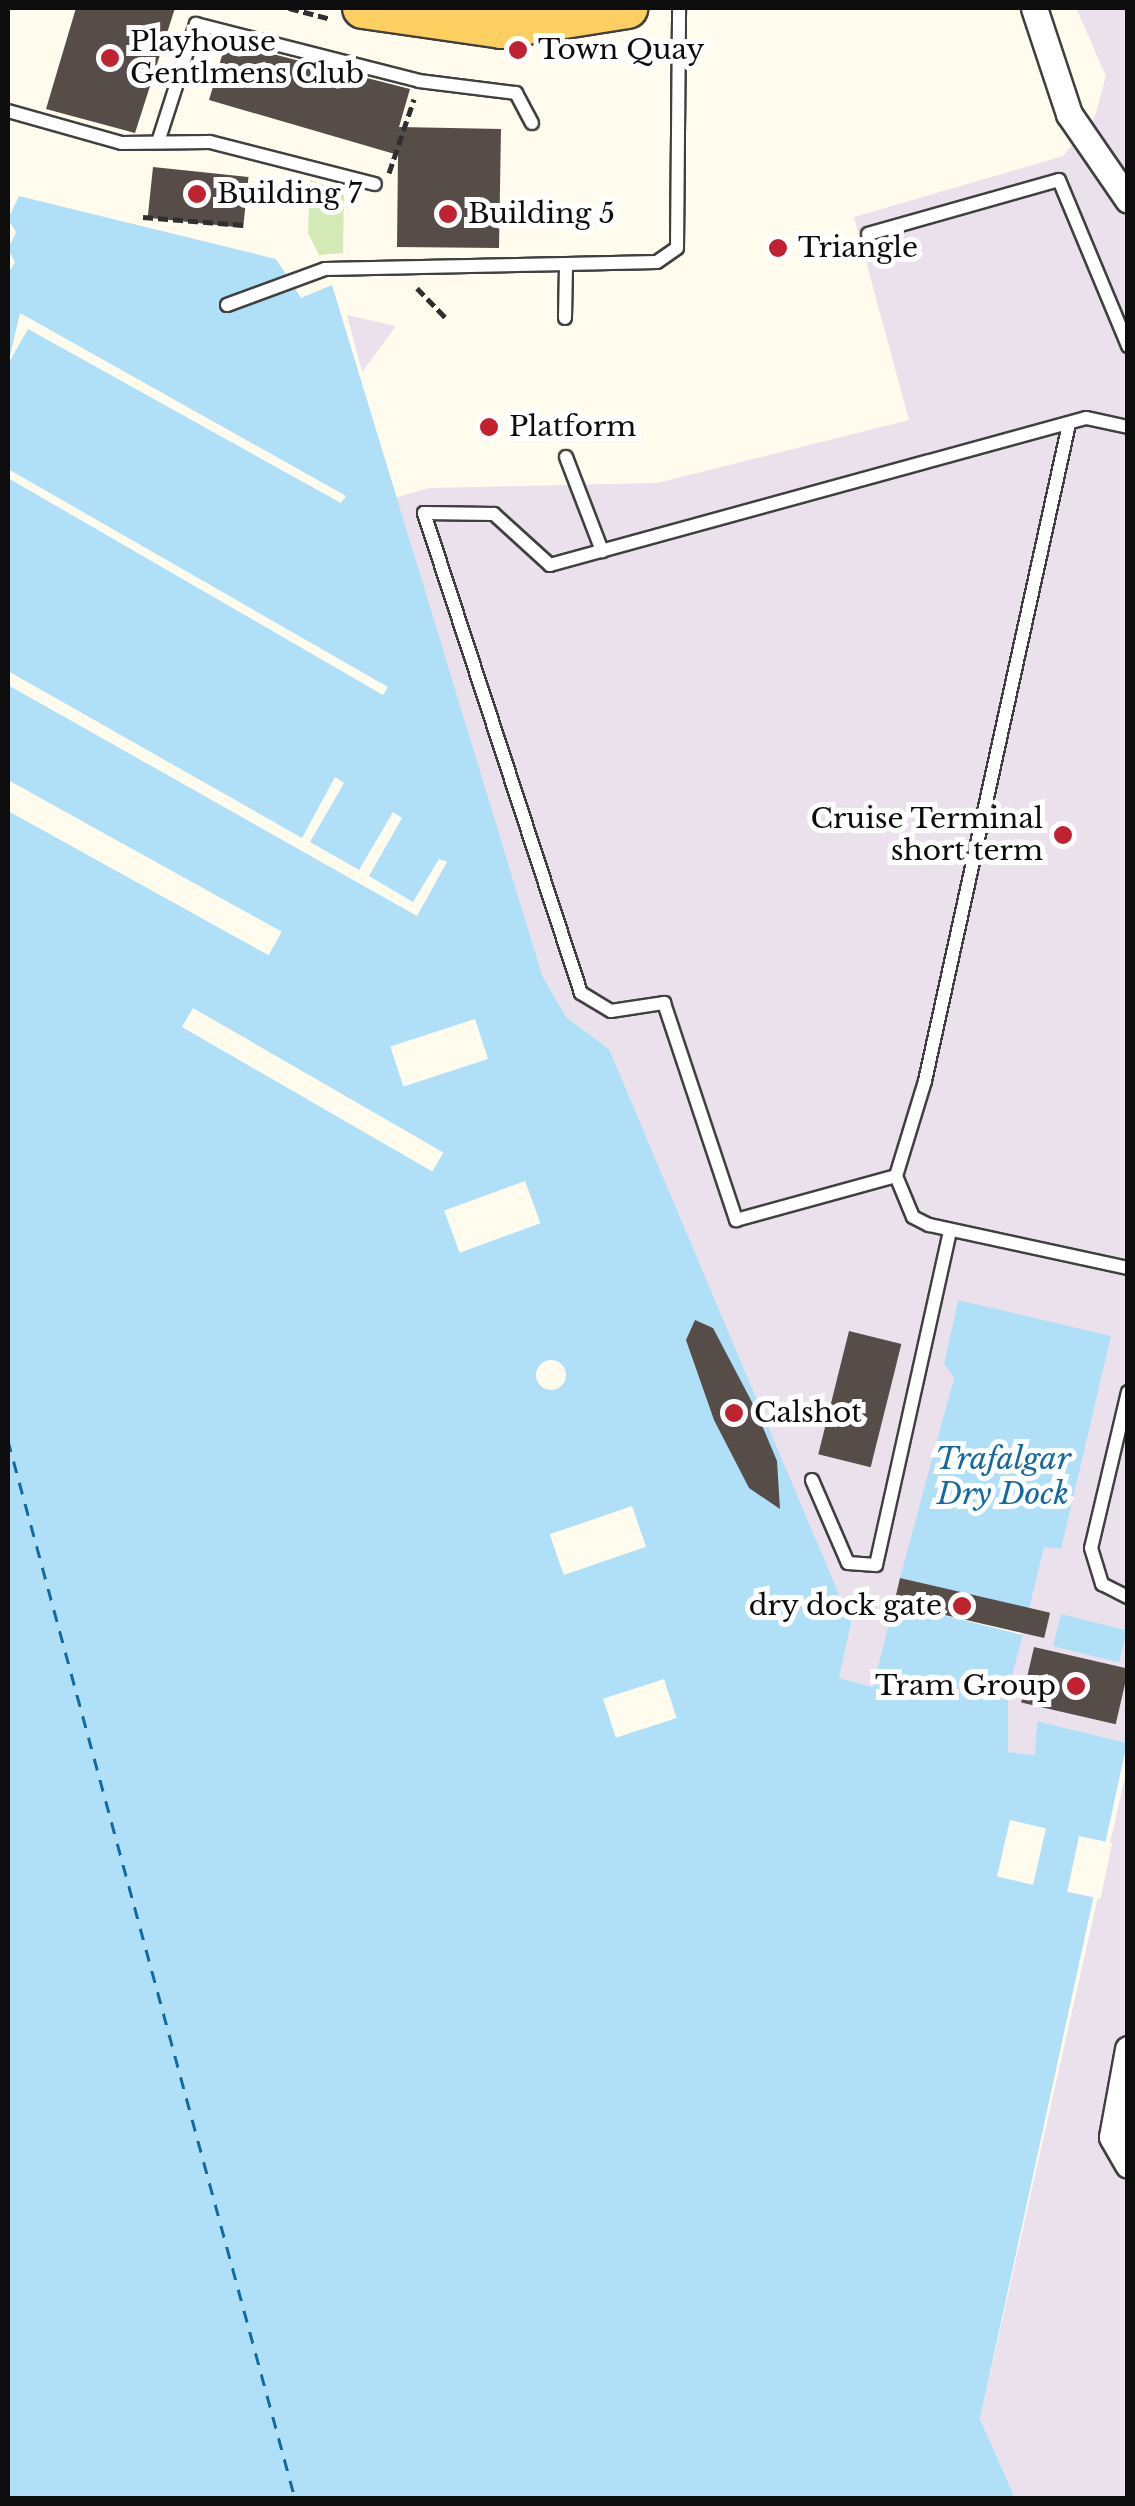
<!DOCTYPE html>
<style>
body{margin:0}
#map{position:relative;width:1135px;height:2506px;overflow:hidden;background:#fffbed;font-family:"Libre Baskerville",serif}
div>[style]{position:absolute}
.industrial>*{inset:0;background:#eae1ec}
.green>*{inset:0;background:#d3eab6}
.water>*{inset:0;background:#b0e0f8;transform-origin:0 0}
.pier>*{inset:0;background:#fffbed;transform-origin:0 0}
.round{border-radius:50%}
.ferry>*{height:2.5px;margin-top:-1.25px;transform-origin:0;background:repeating-linear-gradient(90deg,#136aa1 0 12px,transparent 0 22px)}
.building>*{inset:0;background:#564d49;transform-origin:0 0}
.path>*{height:5px;margin-top:-2.5px;transform-origin:0;background:repeating-linear-gradient(90deg,#2f2f2f 0 10px,transparent 0 15px)}
.roads{filter:drop-shadow(2px 0 #404040) drop-shadow(-2px 0 #404040) drop-shadow(0 2px #404040) drop-shadow(0 -2px #404040)}
.service>*{height:12px;margin:-6px;padding:0 6px;transform-origin:6px;border-radius:6px;background:#fff}
.minor>*{height:25px;margin:-12.5px;padding:0 12.5px;transform-origin:12.5px;border-radius:12.5px;background:#fff}
.primary>*{height:40px;margin:-20px;padding:0 20px;transform-origin:20px;border-radius:20px;background:#fccf60}
.dots>*{width:28px;height:28px;translate:-50% -50%;box-sizing:border-box;border:5px solid #fff;border-radius:50%}
span{translate:-50% -50%;white-space:nowrap;text-align:center;line-height:1.15;-webkit-text-stroke:10px #fff;paint-order:stroke}
.poi-label{font-size:28px;color:#0d0d0d}
.left{translate:0 -50%;text-align:left}
.right{translate:-100% -50%;text-align:right}
.water-label{font-size:30px;color:#136aa1;font-style:italic}
.frame{position:absolute;inset:0;border:10px solid #0d0d0d;pointer-events:none}
</style>
<div id="map">
<div class="industrial">
<div style="clip-path:polygon(1076px 8px,1127px 8px,1127px 1743px,1037px 1721px,1036px 1755px,1007px 1752px,1008px 1690px,1044px 1546px,1060px 1549px,958px 1300px,944px 1364px,954px 1378px,873px 1687px,839px 1678px,609px 1049px,566px 1017px,542px 975px,394px 498px,429px 488px,657px 483px,909px 420px,854px 217px,1063px 156px,1095px 116px,1106px 76px)"></div>
<div style="clip-path:polygon(347px 315px,396px 326px,362px 372px)"></div>
<div style="clip-path:polygon(1127px 1768px,1127px 2498px,1015px 2498px,980px 2419px)"></div>
</div>
<div class="green">
<div style="clip-path:polygon(310px 180px,344px 192px,343px 253px,319px 255px,308px 233px)"></div>
</div>
<div class="water">
<div style="clip-path:polygon(19px 196px,276px 259px,301px 298px,332px 285px,542px 975px,566px 1017px,609px 1049px,851px 1623px,839px 1678px,873px 1687px,894px 1603px,1023px 1635px,1008px 1690px,1008px 1752px,1035px 1755px,1037px 1721px,1127px 1743px,980px 2419px,1015px 2498px,8px 2498px,8px 274px,15px 262px,8px 249px,16px 232px,8px 219px)"></div>
<div style="clip-path:polygon(958px 1300px,1111px 1336px,1061px 1549px,1044px 1547px,1029px 1609px,900px 1578px,954px 1378px,944px 1364px)"></div>
<div style="left:1061px;top:1614px;width:68px;height:33px;rotate:14deg"></div>
</div>
<div class="pier">
<div style="clip-path:polygon(20px 313px,346px 496px,341px 503px,28px 329px,8px 364px)"></div>
<div style="clip-path:polygon(8px 469px,388px 687px,383px 695px,8px 478px)"></div>
<div style="clip-path:polygon(8px 671px,302px 838px,335px 777px,344px 783px,310px 842px,359px 870px,393px 812px,402px 818px,369px 876px,413px 902px,439px 859px,447px 862px,417px 916px,8px 685px)"></div>
<div style="left:8px;top:780px;width:313px;height:27px;rotate:29deg"></div>
<div style="left:193px;top:1008px;width:289px;height:22px;rotate:30deg"></div>
<div style="left:475px;top:1019px;width:42px;height:89px;rotate:72deg"></div>
<div style="left:525px;top:1181px;width:45px;height:86px;rotate:70deg"></div>
<div class="round" style="left:536px;top:1360px;width:30px;height:30px"></div>
<div style="left:632px;top:1506px;width:43px;height:87px;rotate:71deg"></div>
<div style="left:664px;top:1679px;width:41px;height:64px;rotate:72deg"></div>
<div style="left:1010px;top:1820px;width:37px;height:58px;rotate:13deg"></div>
<div style="left:1079px;top:1836px;width:34px;height:57px;rotate:12deg"></div>
</div>
<div class="ferry">
<div style="left:8px;top:1440px;width:1096px;rotate:74.82deg"></div>
</div>
<div class="building">
<div style="clip-path:polygon(76px 8px,175px 8px,135px 133px,46px 109px)"></div>
<div style="clip-path:polygon(226px 42px,410px 89px,399px 127px,501px 129px,499px 248px,397px 247px,398px 155px,209px 100px)"></div>
<div style="left:153px;top:167px;width:96px;height:51px;rotate:6deg"></div>
<div style="clip-path:polygon(695px 1320px,713px 1328px,754px 1406px,777px 1461px,780px 1509px,749px 1488px,714px 1420px,686px 1340px)"></div>
<div style="left:849px;top:1331px;width:54px;height:127px;rotate:14deg"></div>
<div style="left:900px;top:1578px;width:154px;height:26px;rotate:13deg"></div>
<div style="left:1034px;top:1647px;width:97px;height:57px;rotate:13deg"></div>
</div>
<div class="path">
<div style="left:289px;top:8px;width:43px;rotate:14.7deg"></div>
<div style="left:389px;top:173px;width:78px;rotate:-71.3deg"></div>
<div style="left:143px;top:217px;width:101px;rotate:4.5deg"></div>
<div style="left:417px;top:288px;width:42px;rotate:46deg"></div>
</div>
<div class="roads">
<div class="service">
<div style="left:8px;top:111px;width:118px;rotate:15.7deg"></div>
<div style="left:122px;top:143px;width:88px;rotate:-0.7deg"></div>
<div style="left:210px;top:142px;width:170px;rotate:14.3deg"></div>
<div style="left:159px;top:139px;width:121px;rotate:-72.2deg"></div>
<div style="left:196px;top:24px;width:230px;rotate:14.3deg"></div>
<div style="left:419px;top:81px;width:98px;rotate:7.1deg"></div>
<div style="left:516px;top:93px;width:34px;rotate:62deg"></div>
<div style="left:868px;top:234px;width:198px;rotate:-15.8deg"></div>
<div style="left:1059px;top:180px;width:180px;rotate:67.4deg"></div>
<div style="left:227px;top:305px;width:104px;rotate:-20.2deg"></div>
<div style="left:325px;top:269px;width:241px;rotate:-1.2deg"></div>
<div style="left:565px;top:318px;width:54px;rotate:-88.9deg"></div>
<div style="left:566px;top:264px;width:91px;rotate:-1.3deg"></div>
<div style="left:657px;top:262px;width:24px;rotate:-35deg"></div>
<div style="left:677px;top:248px;width:240px;rotate:-89.5deg"></div>
<div style="left:1128px;top:427px;width:43px;rotate:-167.9deg"></div>
<div style="left:1086px;top:418px;width:556px;rotate:164.66deg"></div>
<div style="left:550px;top:565px;width:76px;rotate:-137.7deg"></div>
<div style="left:494px;top:514px;width:70px;rotate:-179.2deg"></div>
<div style="left:424px;top:513px;width:505px;rotate:71.89deg"></div>
<div style="left:581px;top:993px;width:35px;rotate:31deg"></div>
<div style="left:611px;top:1011px;width:54px;rotate:-8.6deg"></div>
<div style="left:664px;top:1003px;width:229px;rotate:71.6deg"></div>
<div style="left:736px;top:1220px;width:166px;rotate:-15.4deg"></div>
<div style="left:896px;top:1176px;width:44px;rotate:67.5deg"></div>
<div style="left:913px;top:1217px;width:18px;rotate:27deg"></div>
<div style="left:929px;top:1225px;width:204px;rotate:12.2deg"></div>
<div style="left:566px;top:457px;width:101px;rotate:69deg"></div>
<div style="left:896px;top:1176px;width:99px;rotate:-73deg"></div>
<div style="left:925px;top:1081px;width:673px;rotate:-77.64deg"></div>
<div style="left:1128px;top:1392px;width:160px;rotate:103.3deg"></div>
<div style="left:1091px;top:1548px;width:38px;rotate:73deg"></div>
<div style="left:1102px;top:1584px;width:29px;rotate:27deg"></div>
<div style="left:812px;top:1480px;width:90px;rotate:66.6deg"></div>
<div style="left:848px;top:1563px;width:28px;rotate:4deg"></div>
<div style="left:876px;top:1565px;width:343px;rotate:-77.5deg"></div>
</div>
<div class="minor">
<div style="left:1034px;top:8px;width:112px;rotate:71.7deg"></div>
<div style="left:1069px;top:114px;width:104px;rotate:55.5deg"></div>
<div style="left:1128px;top:2049px;width:89px;rotate:100.3deg"></div>
<div style="left:1112px;top:2137px;width:32px;rotate:60deg"></div>
</div>
<div class="primary">
<div style="left:363px;top:8px;width:139px;rotate:8.2deg"></div>
<div style="left:501px;top:28px;width:128px;rotate:-9deg"></div>
</div>
</div>
<div class="dots">
<div style="left:518px;top:50px;background:#c02230"></div>
<div style="left:110px;top:58px;background:#c02230"></div>
<div style="left:197px;top:194px;background:#c02230"></div>
<div style="left:448px;top:214px;background:#c02230"></div>
<div style="left:778px;top:248px;background:#c02230"></div>
<div style="left:489px;top:427px;background:#c02230"></div>
<div style="left:1063px;top:835px;background:#c02230"></div>
<div style="left:734px;top:1413px;background:#c02230"></div>
<div style="left:962px;top:1606px;background:#c02230"></div>
<div style="left:1076px;top:1686px;background:#c02230"></div>
</div>
<div class="poi-label">
<span class="left" style="left:130px;top:58px">Playhouse<br>Gentlmens Club</span>
<span class="left" style="left:538px;top:50px">Town Quay</span>
<span class="left" style="left:217px;top:194px">Building 7</span>
<span class="left" style="left:468px;top:214px">Building 5</span>
<span class="left" style="left:798px;top:248px">Triangle</span>
<span class="left" style="left:509px;top:427px">Platform</span>
<span class="right" style="left:1043px;top:835px">Cruise Terminal<br>short term</span>
<span class="left" style="left:754px;top:1413px">Calshot</span>
<span class="right" style="left:942px;top:1606px">dry dock gate</span>
<span class="right" style="left:1056px;top:1686px">Tram Group</span>
</div>
<div class="water-label">
<span style="left:1003px;top:1476px">Trafalgar<br>Dry Dock</span>
</div>
<div class="frame"></div>
</div>
